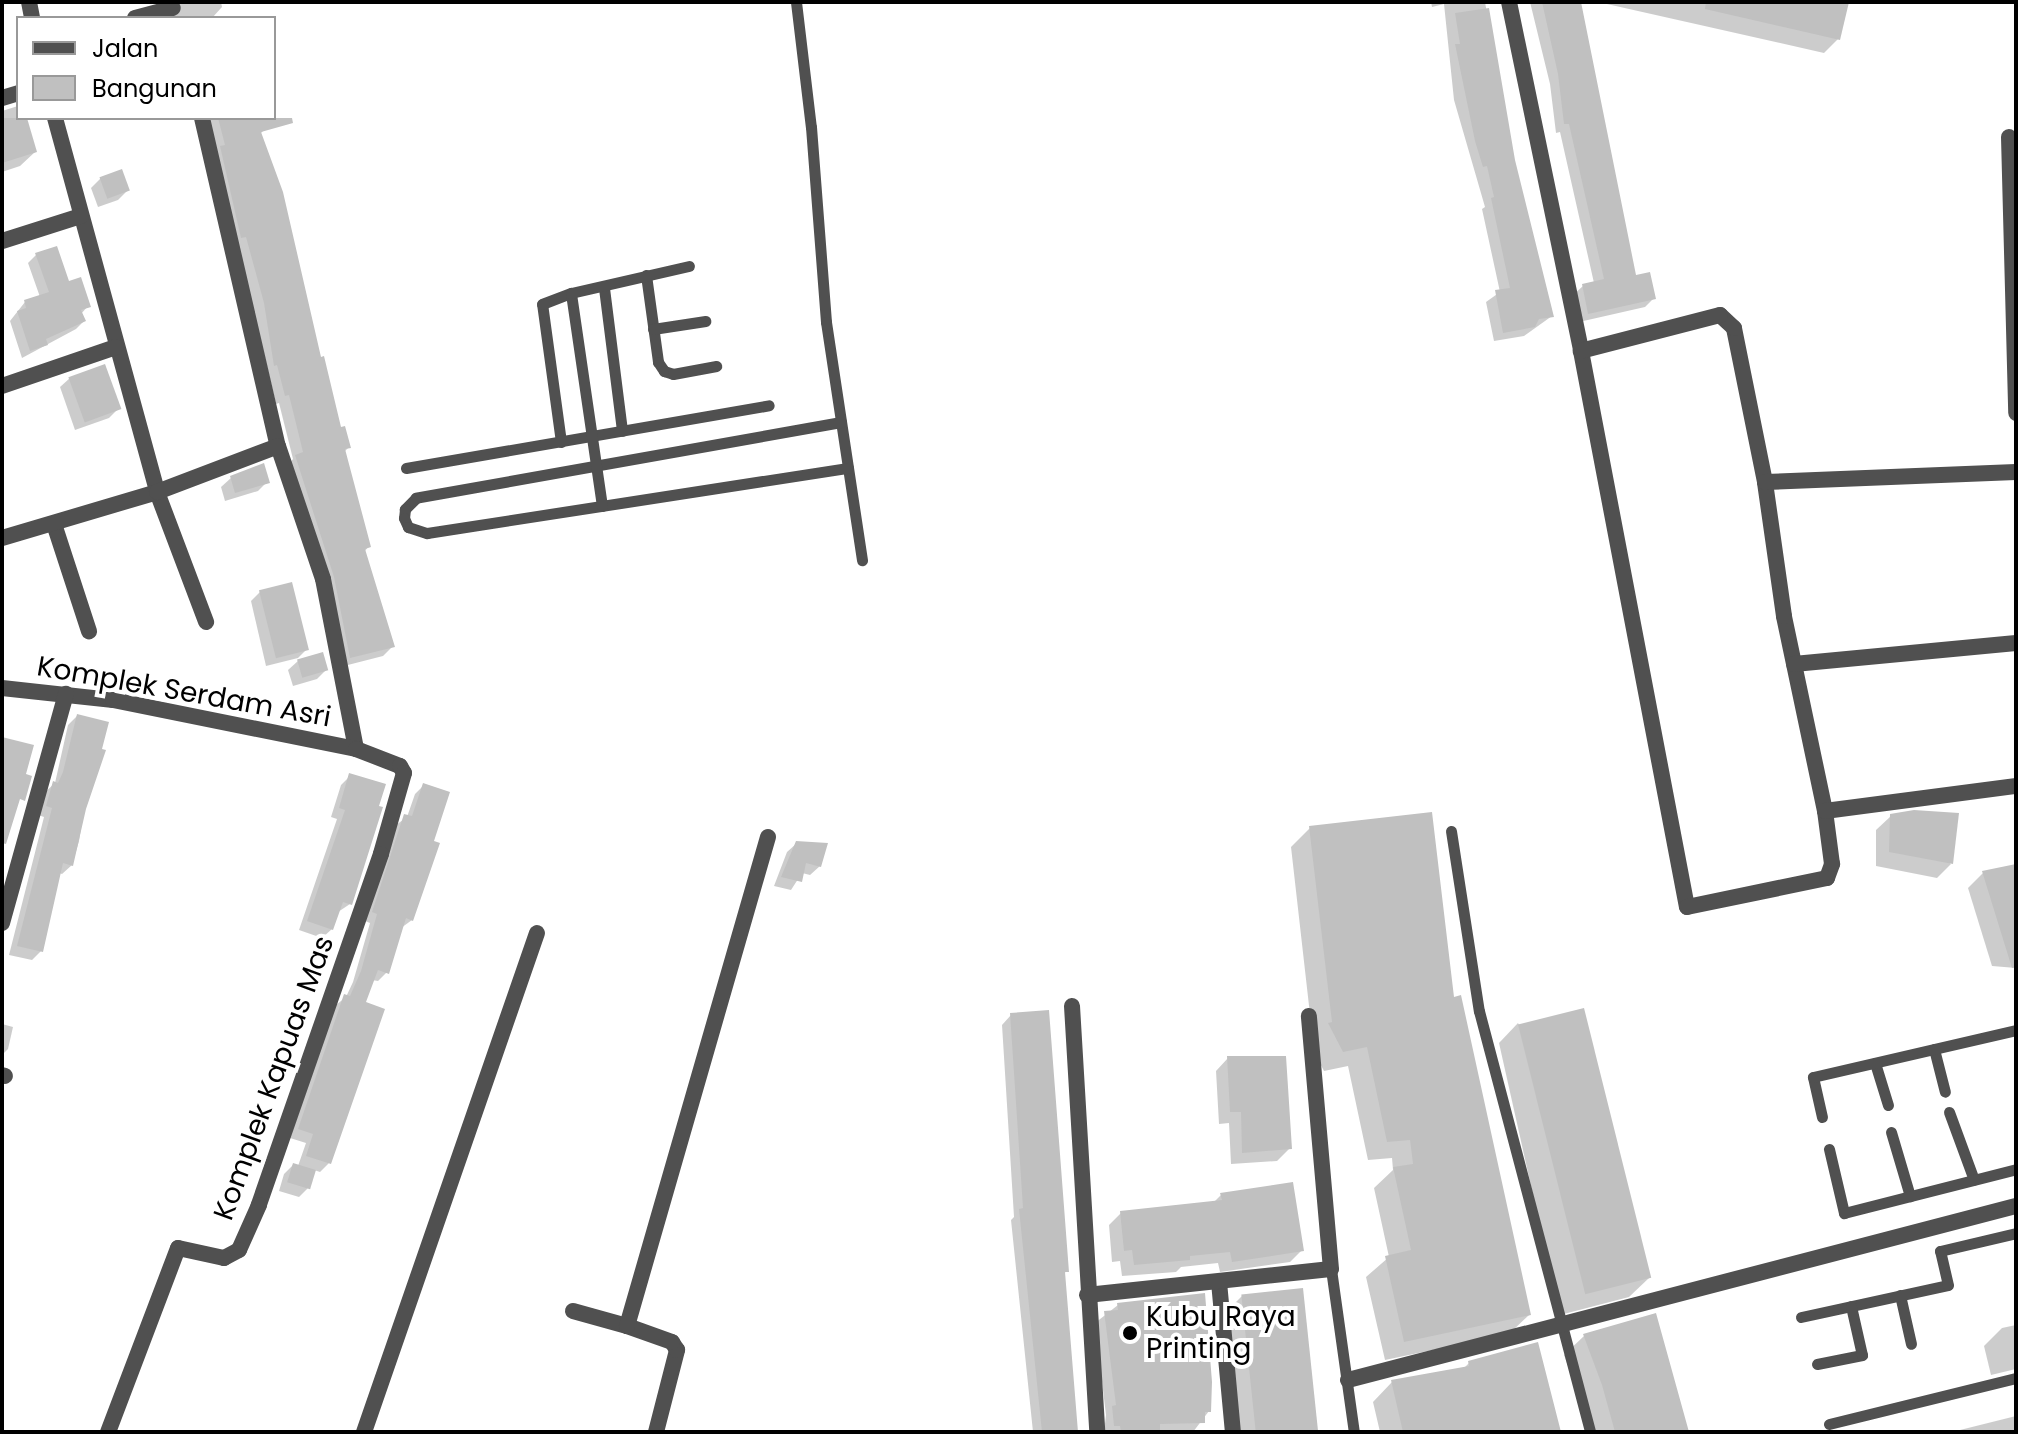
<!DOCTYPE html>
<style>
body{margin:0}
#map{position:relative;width:2018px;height:1434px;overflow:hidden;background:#fff;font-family:Poppins,sans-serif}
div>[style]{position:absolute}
.shadow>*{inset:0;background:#0003}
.building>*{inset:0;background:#c0c0c0;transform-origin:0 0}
.service>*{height:11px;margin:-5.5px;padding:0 5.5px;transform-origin:5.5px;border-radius:5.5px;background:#505050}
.minor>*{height:16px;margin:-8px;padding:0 8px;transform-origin:8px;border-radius:8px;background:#505050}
.dots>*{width:22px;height:22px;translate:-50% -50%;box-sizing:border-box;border:4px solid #fff;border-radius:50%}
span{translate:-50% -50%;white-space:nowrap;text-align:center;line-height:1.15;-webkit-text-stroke:8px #fff;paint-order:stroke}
.street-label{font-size:28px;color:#000}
.poi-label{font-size:28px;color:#000}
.left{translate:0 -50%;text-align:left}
.frame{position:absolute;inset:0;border:4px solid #000;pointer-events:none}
.legend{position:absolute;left:16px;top:16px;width:260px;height:104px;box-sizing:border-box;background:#fff;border:2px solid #999;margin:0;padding:10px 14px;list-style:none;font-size:24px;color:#000}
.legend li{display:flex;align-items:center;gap:16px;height:40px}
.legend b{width:40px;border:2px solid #999}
</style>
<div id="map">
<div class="shadow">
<div style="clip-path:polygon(176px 2px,221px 2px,222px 7px,212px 18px,175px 18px,172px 6px)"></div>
<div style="clip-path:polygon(1431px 2px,1485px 2px,1513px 161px,1552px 316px,1524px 336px,1494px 341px,1486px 302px,1500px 292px,1482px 209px,1485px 207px,1454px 100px,1444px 4px,1432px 7px)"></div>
<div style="clip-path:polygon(1530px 2px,1579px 2px,1634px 277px,1654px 298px,1645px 307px,1579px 322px,1573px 295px,1583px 286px,1594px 283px,1560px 132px,1556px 133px,1550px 84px)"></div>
<div style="clip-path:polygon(1598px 2px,1846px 2px,1838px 39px,1824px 53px)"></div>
<div style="clip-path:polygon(18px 106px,18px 118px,25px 118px,35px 152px,20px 166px,2px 172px,2px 111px)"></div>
<div style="clip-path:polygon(208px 118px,261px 118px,264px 130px,260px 134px,320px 360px,340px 429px,349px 447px,344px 452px,369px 546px,364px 552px,393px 646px,383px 656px,340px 667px,287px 466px,293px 459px,279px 403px,276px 404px)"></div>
<div style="clip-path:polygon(101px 178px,127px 191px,118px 200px,98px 207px,91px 188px)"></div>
<div style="clip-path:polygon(36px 255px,88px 306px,81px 314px,84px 321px,76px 329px,22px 358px,10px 321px,25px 302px,40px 297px,28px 263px)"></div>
<div style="clip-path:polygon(70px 378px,118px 409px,109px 418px,75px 430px,60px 387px)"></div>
<div style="clip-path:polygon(231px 478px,267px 482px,258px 491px,225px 501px,221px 487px)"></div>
<div style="clip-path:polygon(260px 592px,307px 649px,298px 658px,266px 666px,251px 601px)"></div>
<div style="clip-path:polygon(298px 661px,326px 670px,317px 679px,293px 686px,288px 670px)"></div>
<div style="clip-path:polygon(77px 716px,84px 809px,79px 841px,72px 865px,62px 874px,59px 873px,41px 951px,32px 960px,9px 955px,44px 817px,38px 815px,44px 793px,55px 783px,68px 725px)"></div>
<div style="clip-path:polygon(350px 776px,350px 904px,338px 912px,332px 929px,322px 938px,299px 930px,337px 819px,331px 817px,341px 785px)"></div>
<div style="clip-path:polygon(424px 785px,412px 920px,401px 928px,387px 972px,378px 981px,372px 980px,364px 1003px,329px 1163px,320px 1172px,314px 1170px,308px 1188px,299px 1197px,279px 1191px,284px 1174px,293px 1165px,298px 1166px,306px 1143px,290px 1138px,336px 1005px,346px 997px,353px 982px,370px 923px,365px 921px,396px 825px,407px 817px,415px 794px)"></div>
<div style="clip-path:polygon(1891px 816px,1951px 864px,1937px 878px,1876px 866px,1876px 830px)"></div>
<div style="clip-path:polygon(1310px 828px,1452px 999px,1529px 1315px,1509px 1334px,1385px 1360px,1366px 1277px,1389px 1257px,1374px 1188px,1393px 1170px,1392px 1158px,1368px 1160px,1348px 1066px,1324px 1071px,1310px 1044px,1313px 1041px,1291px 847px)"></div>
<div style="clip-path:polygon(797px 843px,820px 866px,810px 875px,802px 873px,791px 890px,774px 886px,787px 852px)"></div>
<div style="clip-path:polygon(2016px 867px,2016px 968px,1992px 966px,1968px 888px,1983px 873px)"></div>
<div style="clip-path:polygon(1011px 1015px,1067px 1271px,1063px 1274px,1075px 1432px,1033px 1432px,1011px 1220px,1014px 1217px,1002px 1025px)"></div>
<div style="clip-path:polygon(1518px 1023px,1649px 1278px,1629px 1297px,1560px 1315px,1499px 1043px)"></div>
<div style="clip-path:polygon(2px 1024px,13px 1027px,8px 1049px,2px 1055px)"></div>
<div style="clip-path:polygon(1228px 1058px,1290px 1148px,1277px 1161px,1231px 1164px,1229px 1123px,1219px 1124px,1216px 1071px)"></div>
<div style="clip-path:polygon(1221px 1195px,1302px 1250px,1290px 1262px,1220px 1272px,1218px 1263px,1181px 1267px,1176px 1272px,1122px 1276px,1120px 1261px,1112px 1262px,1109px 1225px,1121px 1213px,1213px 1203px)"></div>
<div style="clip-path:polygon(1242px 1296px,1317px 1432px,1232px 1432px,1225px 1313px)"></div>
<div style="clip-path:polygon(1118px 1305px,1209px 1411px,1193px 1432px,1104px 1432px,1106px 1415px,1095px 1323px)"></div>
<div style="clip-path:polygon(1655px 1316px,1687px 1432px,1592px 1432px,1564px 1355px,1584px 1336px)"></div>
<div style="clip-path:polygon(2016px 1325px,2016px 1369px,1991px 1375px,1984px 1346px,2002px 1328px)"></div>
<div style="clip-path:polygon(1469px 1363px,1557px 1432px,1380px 1432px,1373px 1402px,1392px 1382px,1463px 1369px)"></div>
<div style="clip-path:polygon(2016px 1416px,2016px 1432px,1952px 1432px)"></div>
</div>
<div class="building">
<div style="clip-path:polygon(1542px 2px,1581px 2px,1636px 275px,1650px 272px,1656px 299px,1588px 314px,1582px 284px,1604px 279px,1569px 124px,1564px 124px,1558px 74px)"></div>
<div style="clip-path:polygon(1706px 2px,1849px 2px,1840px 40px,1705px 9px)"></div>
<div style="clip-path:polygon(1489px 8px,1515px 160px,1554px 317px,1539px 319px,1535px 327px,1503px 333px,1495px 290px,1510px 288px,1491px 198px,1494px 197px,1487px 166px,1483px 167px,1475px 141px,1455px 44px,1460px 44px,1455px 13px)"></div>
<div style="clip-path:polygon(2px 118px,27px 118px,37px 152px,2px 163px)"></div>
<div style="clip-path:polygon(218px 118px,292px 118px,293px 123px,261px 132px,283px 192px,321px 357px,324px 356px,341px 427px,345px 426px,351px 448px,345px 449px,371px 547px,365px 549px,395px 647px,350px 658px,334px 577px,295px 455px,303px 452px,289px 395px,285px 396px,277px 365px,274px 366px,264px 303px,246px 237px,241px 238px,220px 146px,225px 145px)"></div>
<div style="left:122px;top:169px;width:23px;height:24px;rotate:70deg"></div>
<div style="clip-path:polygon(57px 246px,69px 281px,81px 277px,91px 307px,81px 310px,86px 321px,46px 339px,48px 345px,30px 351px,17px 311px,26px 308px,24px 300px,49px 292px,35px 253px)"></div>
<div style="left:105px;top:364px;width:48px;height:39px;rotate:70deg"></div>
<div style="clip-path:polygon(264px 463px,270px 483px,235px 493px,230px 476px)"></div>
<div style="left:292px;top:582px;width:70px;height:34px;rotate:76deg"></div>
<div style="left:323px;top:652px;width:19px;height:27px;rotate:74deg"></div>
<div style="clip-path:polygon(77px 714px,109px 722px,102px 749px,106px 750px,86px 809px,73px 866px,63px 863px,43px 952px,17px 946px,52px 808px,46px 806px,53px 781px,58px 783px,63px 772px)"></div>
<div style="clip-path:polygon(2px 737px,34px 745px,26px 774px,32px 776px,25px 801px,20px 799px,6px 844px,2px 843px)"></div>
<div style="clip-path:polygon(349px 773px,386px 784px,379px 806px,383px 807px,352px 905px,343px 902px,333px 930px,307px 921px,345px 810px,339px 808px)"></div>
<div style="clip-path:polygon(423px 783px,450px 792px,434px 841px,440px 843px,413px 921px,406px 918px,389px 974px,378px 970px,366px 1002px,385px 1009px,331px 1164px,306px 1156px,313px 1134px,298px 1129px,344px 994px,350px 996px,361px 971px,377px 914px,372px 912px,404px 814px,412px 816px)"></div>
<div style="clip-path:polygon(1914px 810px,1959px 813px,1953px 864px,1889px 852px,1890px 814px)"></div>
<div style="clip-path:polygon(1432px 812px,1454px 997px,1461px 995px,1531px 1315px,1404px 1342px,1385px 1256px,1411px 1250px,1393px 1167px,1413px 1164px,1410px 1140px,1387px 1142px,1367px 1047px,1343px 1052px,1328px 1023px,1332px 1022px,1309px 826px)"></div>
<div style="clip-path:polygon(796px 841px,828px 843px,821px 867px,806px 863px,802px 882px,781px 877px)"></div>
<div style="clip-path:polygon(2016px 864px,2016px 967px,2012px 968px,1982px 871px)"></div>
<div style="left:1584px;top:1008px;width:278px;height:68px;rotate:76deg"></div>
<div style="clip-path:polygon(1049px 1010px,1069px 1272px,1065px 1272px,1078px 1432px,1042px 1432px,1019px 1209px,1023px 1208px,1010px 1013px)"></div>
<div style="clip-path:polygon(1227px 1056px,1286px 1056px,1292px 1149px,1242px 1153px,1241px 1112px,1230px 1112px)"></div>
<div style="left:293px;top:1163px;width:24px;height:20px;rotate:17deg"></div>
<div style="clip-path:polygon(1293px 1182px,1304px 1251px,1232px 1262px,1230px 1252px,1190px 1256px,1190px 1260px,1134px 1265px,1132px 1250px,1124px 1251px,1120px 1211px,1222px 1200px,1220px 1193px)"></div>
<div style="left:1303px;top:1288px;width:145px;height:62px;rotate:84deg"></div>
<div style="clip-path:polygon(1205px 1293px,1212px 1382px,1211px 1412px,1205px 1412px,1205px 1423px,1160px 1424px,1160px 1430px,1121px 1432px,1120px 1426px,1114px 1426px,1112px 1406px,1116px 1405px,1104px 1311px,1118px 1310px,1117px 1303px)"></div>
<div style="clip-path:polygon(1656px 1313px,1689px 1432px,1615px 1432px,1602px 1385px,1583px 1334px)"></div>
<div style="clip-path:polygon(1538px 1342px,1561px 1432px,1403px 1432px,1391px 1380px,1469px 1366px,1468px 1361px)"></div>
</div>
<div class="service">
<div style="left:796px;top:2px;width:126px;rotate:83.2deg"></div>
<div style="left:811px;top:127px;width:196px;rotate:85.6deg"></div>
<div style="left:826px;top:322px;width:241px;rotate:81.4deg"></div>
<div style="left:646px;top:275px;width:88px;rotate:82.1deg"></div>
<div style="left:658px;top:362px;width:11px;rotate:56deg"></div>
<div style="left:664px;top:371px;width:9px;rotate:18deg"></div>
<div style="left:673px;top:374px;width:44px;rotate:-10.5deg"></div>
<div style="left:604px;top:288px;width:144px;rotate:82.8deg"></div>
<div style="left:653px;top:329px;width:53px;rotate:-8.7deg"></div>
<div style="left:841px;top:422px;width:432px;rotate:169.9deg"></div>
<div style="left:416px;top:498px;width:16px;rotate:135deg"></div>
<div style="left:405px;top:509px;width:9px;rotate:96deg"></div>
<div style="left:404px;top:518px;width:10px;rotate:66deg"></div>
<div style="left:408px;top:527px;width:20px;rotate:18deg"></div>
<div style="left:427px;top:533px;width:426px;rotate:-8.8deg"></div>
<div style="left:561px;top:442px;width:139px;rotate:-97.8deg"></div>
<div style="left:542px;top:304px;width:31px;rotate:-21deg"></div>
<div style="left:406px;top:468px;width:368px;rotate:-9.8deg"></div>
<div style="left:602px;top:506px;width:215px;rotate:-98.3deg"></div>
<div style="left:571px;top:293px;width:121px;rotate:-12.9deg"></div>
<div style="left:1451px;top:831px;width:182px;rotate:81.2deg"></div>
<div style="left:1479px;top:1011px;width:435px;rotate:75.2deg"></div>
<div style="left:1934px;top:1049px;width:44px;rotate:75.7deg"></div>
<div style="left:1875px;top:1063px;width:44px;rotate:72.8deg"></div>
<div style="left:1949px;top:1112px;width:72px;rotate:69.8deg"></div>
<div style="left:1822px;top:1117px;width:41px;rotate:-102.7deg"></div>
<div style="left:1813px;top:1077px;width:208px;rotate:-13deg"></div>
<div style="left:1891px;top:1132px;width:67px;rotate:73.5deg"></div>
<div style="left:1829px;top:1149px;width:66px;rotate:76.8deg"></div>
<div style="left:1844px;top:1213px;width:178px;rotate:-14.3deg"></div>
<div style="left:1331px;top:1269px;width:165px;rotate:82deg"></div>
<div style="left:1900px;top:1295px;width:50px;rotate:77.3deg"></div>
<div style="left:1801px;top:1317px;width:150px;rotate:-12.3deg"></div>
<div style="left:1948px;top:1285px;width:35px;rotate:-103deg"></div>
<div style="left:1940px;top:1251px;width:78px;rotate:-13.3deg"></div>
<div style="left:1817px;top:1364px;width:46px;rotate:-11.3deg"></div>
<div style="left:1862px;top:1355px;width:50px;rotate:-102.7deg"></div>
<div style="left:1829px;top:1424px;width:193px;rotate:-13.8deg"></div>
</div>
<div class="minor">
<div style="left:29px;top:2px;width:16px;rotate:79deg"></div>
<div style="left:1509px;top:2px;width:356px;rotate:78.3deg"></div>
<div style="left:1581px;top:351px;width:566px;rotate:79.21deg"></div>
<div style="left:1687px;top:907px;width:143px;rotate:-11.7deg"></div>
<div style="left:1827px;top:878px;width:15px;rotate:-70deg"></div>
<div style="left:1832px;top:864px;width:53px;rotate:-97.5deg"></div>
<div style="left:1825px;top:811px;width:199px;rotate:-101.9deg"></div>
<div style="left:1784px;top:616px;width:135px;rotate:-98.1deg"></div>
<div style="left:1765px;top:482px;width:157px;rotate:-101.4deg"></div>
<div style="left:1734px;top:328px;width:19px;rotate:-137deg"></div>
<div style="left:1720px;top:315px;width:144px;rotate:165.5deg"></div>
<div style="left:135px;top:18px;width:39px;rotate:-15deg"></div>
<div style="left:2px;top:98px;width:17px;rotate:-17deg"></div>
<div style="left:55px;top:118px;width:388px;rotate:74.7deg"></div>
<div style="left:157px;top:492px;width:139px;rotate:69.3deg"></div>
<div style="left:202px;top:118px;width:337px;rotate:77deg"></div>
<div style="left:278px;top:446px;width:140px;rotate:71.3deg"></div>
<div style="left:323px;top:579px;width:173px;rotate:79deg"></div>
<div style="left:2009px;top:137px;width:276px;rotate:88.5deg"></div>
<div style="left:2px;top:241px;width:83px;rotate:-17.6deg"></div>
<div style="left:2px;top:386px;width:120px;rotate:-18.9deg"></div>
<div style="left:1765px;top:482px;width:251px;rotate:-2.3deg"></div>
<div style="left:54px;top:524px;width:113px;rotate:71.9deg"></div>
<div style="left:2px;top:538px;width:162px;rotate:-16.5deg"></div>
<div style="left:157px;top:492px;width:129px;rotate:-20.8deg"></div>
<div style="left:1794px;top:664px;width:223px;rotate:-5.4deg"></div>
<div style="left:2px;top:688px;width:112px;rotate:6.2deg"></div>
<div style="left:113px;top:700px;width:248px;rotate:11.4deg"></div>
<div style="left:356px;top:749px;width:47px;rotate:21.1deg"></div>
<div style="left:400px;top:766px;width:8px;rotate:60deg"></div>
<div style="left:404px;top:773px;width:84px;rotate:105.9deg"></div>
<div style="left:381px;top:854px;width:372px;rotate:109.2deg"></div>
<div style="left:259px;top:1205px;width:49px;rotate:114deg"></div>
<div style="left:239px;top:1250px;width:17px;rotate:152deg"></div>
<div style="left:224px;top:1258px;width:47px;rotate:-167.7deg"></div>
<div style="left:178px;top:1248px;width:197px;rotate:110.8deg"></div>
<div style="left:1825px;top:811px;width:193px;rotate:-7.5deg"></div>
<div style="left:2px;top:923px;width:238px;rotate:-74.4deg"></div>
<div style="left:1072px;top:1006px;width:427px;rotate:86.6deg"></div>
<div style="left:2px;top:1075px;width:3px;rotate:18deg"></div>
<div style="left:1219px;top:1282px;width:151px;rotate:84.7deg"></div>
<div style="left:1087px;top:1295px;width:245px;rotate:-6.1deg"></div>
<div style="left:1331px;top:1269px;width:254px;rotate:-95deg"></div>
<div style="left:573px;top:1311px;width:56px;rotate:15.5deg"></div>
<div style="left:1348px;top:1380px;width:690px;rotate:-14.6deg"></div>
<div style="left:364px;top:1432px;width:528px;rotate:-70.88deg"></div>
<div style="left:656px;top:1432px;width:85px;rotate:-75.6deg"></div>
<div style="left:677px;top:1350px;width:9px;rotate:-122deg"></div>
<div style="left:672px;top:1342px;width:48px;rotate:-160.4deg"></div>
<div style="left:627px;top:1326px;width:509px;rotate:-73.92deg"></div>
</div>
<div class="dots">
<div style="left:1130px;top:1333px;background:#000"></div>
</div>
<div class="street-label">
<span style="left:184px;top:692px;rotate:10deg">Komplek Serdam Asri</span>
<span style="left:274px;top:1078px;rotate:-70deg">Komplek Kapuas Mas</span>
</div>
<div class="poi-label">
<span class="left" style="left:1146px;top:1333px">Kubu Raya<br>Printing</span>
</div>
<div class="frame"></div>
<ul class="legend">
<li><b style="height:10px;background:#505050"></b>Jalan</li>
<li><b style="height:22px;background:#c0c0c0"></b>Bangunan</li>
</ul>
</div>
